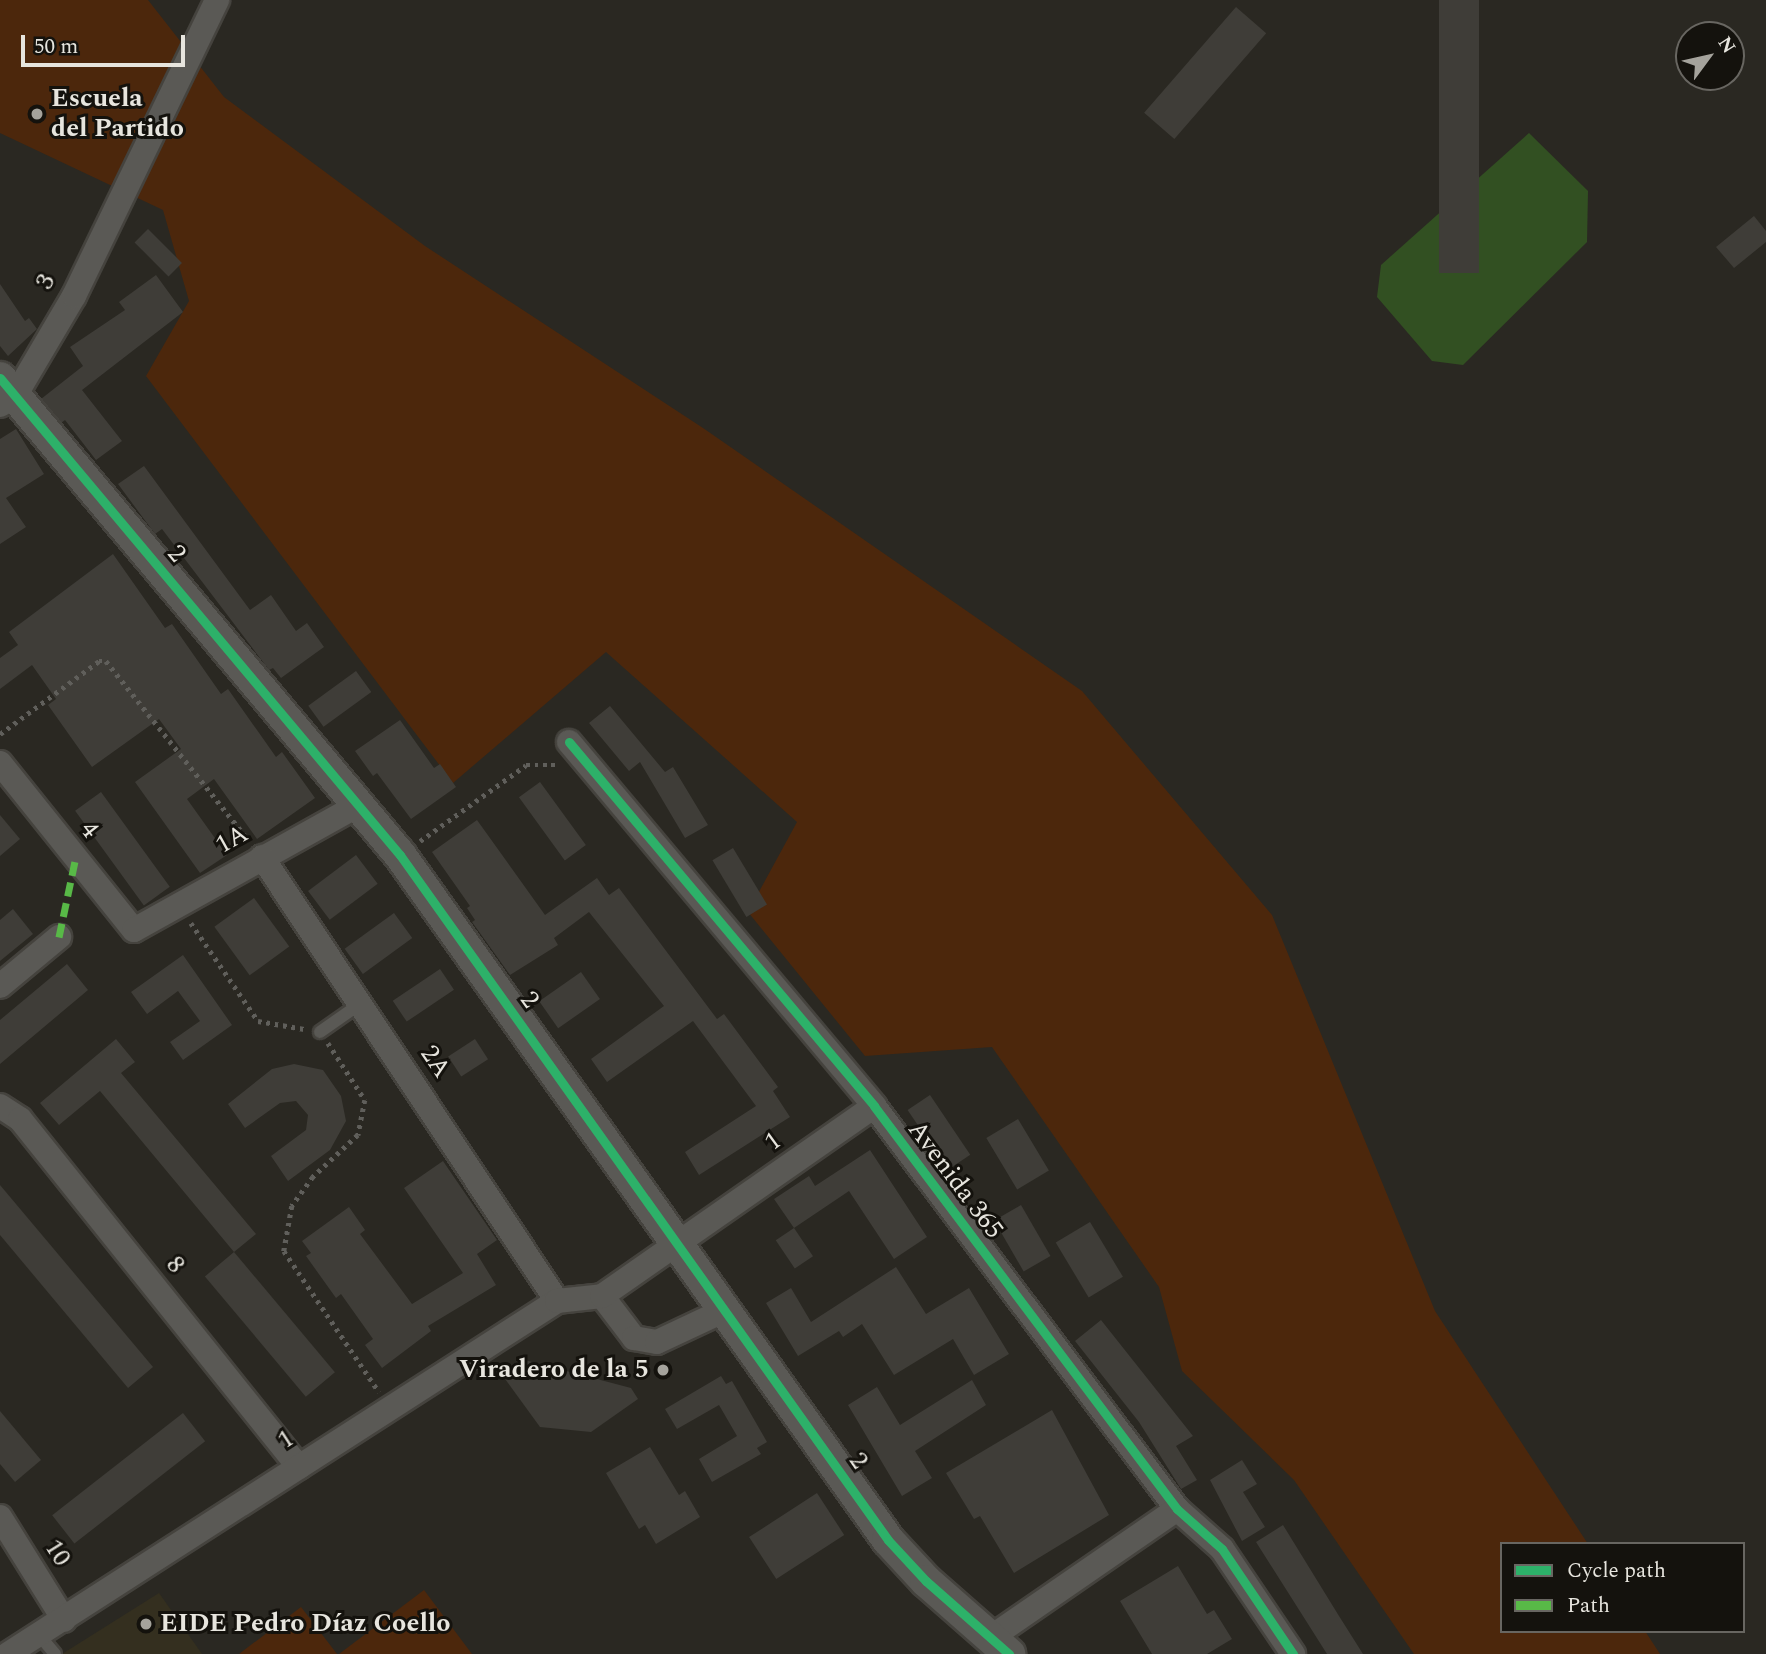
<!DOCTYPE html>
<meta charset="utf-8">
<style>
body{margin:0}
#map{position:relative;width:1766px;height:1654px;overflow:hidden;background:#2a2822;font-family:Spectral,serif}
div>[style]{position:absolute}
.built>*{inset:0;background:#342f1f}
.green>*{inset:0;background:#4c270c}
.water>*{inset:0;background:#325022}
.building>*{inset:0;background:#3f3d38;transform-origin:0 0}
.path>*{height:4.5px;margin-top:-2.25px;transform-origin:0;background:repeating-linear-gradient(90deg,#605f5b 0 3.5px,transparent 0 8.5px)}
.roads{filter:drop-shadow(2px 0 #45433e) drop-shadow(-2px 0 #45433e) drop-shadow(0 2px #45433e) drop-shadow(0 -2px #45433e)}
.service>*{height:12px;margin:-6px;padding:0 6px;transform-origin:6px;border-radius:6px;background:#5a5955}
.minor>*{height:24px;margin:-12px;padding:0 12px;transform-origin:12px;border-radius:12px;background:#5a5955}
.tertiary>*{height:32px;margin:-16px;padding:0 16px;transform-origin:16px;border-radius:16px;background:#5a5955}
.quiet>*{height:7px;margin-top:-3.5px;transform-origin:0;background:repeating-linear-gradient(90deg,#58b947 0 14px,transparent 0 21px)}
.cycleway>*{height:9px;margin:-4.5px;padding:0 4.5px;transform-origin:4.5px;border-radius:4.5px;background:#2db169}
.dots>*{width:19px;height:19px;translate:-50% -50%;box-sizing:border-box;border:4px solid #14120d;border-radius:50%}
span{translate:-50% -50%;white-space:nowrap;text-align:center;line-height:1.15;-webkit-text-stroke:6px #14120d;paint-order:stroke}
.poi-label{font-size:26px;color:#e7e5de;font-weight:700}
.left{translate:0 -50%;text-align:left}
.right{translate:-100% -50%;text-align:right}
.street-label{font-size:26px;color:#e7e5de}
.legend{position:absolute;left:1500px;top:1542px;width:245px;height:91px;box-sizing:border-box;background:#14120d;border:2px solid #686661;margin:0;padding:9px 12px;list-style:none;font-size:21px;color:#e7e5de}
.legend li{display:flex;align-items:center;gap:14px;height:35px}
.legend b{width:35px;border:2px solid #686661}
.north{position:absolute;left:1675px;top:21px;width:70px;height:70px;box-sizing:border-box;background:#14120d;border:2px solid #686661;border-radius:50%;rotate:57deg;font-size:19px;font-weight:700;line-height:28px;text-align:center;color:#e7e5de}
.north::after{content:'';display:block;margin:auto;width:24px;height:32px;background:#a5a39c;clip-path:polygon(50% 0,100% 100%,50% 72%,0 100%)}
.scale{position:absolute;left:21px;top:35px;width:164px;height:32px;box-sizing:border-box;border:4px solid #e7e5de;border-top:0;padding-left:9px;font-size:21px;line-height:24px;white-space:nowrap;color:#e7e5de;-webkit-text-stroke:5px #14120d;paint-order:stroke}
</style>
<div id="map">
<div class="built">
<div style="clip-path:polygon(159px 1593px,202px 1654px,62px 1654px)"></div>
</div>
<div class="green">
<div style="clip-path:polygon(0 0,148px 0,224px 97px,425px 246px,703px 428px,1082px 691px,1272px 915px,1435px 1311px,1588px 1544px,1502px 1544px,1502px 1631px,1645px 1631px,1660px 1654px,1414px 1654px,1294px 1480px,1182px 1371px,1159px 1287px,992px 1047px,865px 1056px,748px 912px,797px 822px,606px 652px,453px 783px,146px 376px,189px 301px,163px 210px,0 133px)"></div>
<div style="clip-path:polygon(424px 1590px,472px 1654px,339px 1654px)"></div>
<div style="clip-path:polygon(301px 1607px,337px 1654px,239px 1654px)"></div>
</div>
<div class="water">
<div style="clip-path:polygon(1529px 133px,1588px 191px,1587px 242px,1463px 365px,1432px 361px,1377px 297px,1381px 265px)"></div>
</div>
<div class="building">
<div style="left:1439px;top:0;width:40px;height:273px"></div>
<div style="left:1236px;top:7px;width:40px;height:140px;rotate:41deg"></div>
<div style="clip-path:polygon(1754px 216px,1766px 231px,1766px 242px,1734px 268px,1716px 247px)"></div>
<div style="left:148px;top:229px;width:48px;height:19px;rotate:45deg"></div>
<div style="clip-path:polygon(156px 275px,183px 312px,82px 390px,122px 441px,96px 460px,65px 420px,61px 423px,41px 399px,83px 366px,70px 347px,125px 310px,119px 302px)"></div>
<div style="clip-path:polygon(0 284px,25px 321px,29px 318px,37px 329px,8px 356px,0 346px)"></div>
<div style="clip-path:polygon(16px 429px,44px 474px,6px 498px,26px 527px,0 544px,0 439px)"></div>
<div style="clip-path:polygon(144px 466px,250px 610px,271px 595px,296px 631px,307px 623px,324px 647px,281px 678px,273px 668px,269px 670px,162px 529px,155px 534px,118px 484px)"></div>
<div style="clip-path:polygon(113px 554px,165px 628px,172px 624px,221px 694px,228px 689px,276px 757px,282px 752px,315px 798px,257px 839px,214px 779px,187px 799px,227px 855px,200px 873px,135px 782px,181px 749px,159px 719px,92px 767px,48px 705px,56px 699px,32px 665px,0 689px,0 658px,18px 645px,9px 632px)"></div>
<div style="left:356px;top:671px;width:26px;height:59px;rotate:54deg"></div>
<div style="clip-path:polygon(610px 706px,665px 772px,673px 767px,708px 825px,685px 838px,640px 762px,629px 771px,589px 723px)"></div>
<div style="clip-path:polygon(400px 720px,434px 768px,440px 764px,456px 787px,411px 819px,377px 773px,373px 776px,355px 751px)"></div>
<div style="left:540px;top:782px;width:78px;height:26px;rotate:54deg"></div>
<div style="left:101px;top:792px;width:117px;height:32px;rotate:54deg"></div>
<div style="clip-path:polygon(0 815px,20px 839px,0 856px)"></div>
<div style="clip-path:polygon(477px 820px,545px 915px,597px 878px,609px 895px,619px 888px,717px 1019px,724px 1014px,778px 1087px,773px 1091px,790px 1117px,699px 1175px,685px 1152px,756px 1106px,693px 1021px,607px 1082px,591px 1059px,664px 1006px,589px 912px,554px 938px,558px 945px,510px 975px,472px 922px,475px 920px,467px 908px,470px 906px,432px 852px)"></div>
<div style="left:733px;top:848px;width:66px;height:24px;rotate:59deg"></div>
<div style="left:356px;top:855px;width:36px;height:60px;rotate:53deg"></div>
<div style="left:254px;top:898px;width:60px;height:49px;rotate:54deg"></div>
<div style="clip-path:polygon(13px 909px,33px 934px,0 961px,0 920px)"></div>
<div style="left:394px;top:913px;width:31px;height:61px;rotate:54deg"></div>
<div style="clip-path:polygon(183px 955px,232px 1025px,183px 1060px,170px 1042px,200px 1021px,178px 991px,147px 1014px,131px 992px)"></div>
<div style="clip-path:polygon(67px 964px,88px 990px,0 1064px,0 1020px)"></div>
<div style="left:440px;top:969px;width:25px;height:57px;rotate:56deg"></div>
<div style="left:581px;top:972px;width:33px;height:51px;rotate:55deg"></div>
<div style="clip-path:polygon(116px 1039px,135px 1062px,121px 1073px,256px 1234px,234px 1252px,100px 1091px,59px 1125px,40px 1103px)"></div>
<div style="left:475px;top:1039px;width:24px;height:32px;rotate:57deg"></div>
<div style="clip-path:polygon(294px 1064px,323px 1070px,341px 1096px,346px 1121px,330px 1150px,288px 1181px,271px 1156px,306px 1130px,308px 1115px,296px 1101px,280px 1103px,245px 1128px,228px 1104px,272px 1069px)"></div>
<div style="left:930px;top:1095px;width:72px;height:27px;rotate:56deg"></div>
<div style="left:1018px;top:1119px;width:60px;height:37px;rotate:59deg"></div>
<div style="clip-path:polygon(870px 1150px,927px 1237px,894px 1259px,849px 1191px,794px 1228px,774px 1199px,809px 1176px,815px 1186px)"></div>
<div style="clip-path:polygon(443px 1161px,497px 1240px,477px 1254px,496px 1285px,428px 1326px,431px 1331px,382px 1368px,365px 1345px,373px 1339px,341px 1294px,336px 1298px,306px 1256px,311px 1253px,302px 1241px,349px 1207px,365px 1230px,360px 1234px,412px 1304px,463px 1273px,404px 1188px)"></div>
<div style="clip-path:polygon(0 1185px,153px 1367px,128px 1388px,0 1235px)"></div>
<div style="left:1021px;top:1205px;width:59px;height:31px;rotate:60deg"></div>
<div style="left:1090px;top:1222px;width:64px;height:40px;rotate:59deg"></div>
<div style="left:794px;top:1228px;width:34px;height:22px;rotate:56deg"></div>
<div style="left:234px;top:1252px;width:157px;height:38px;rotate:50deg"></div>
<div style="clip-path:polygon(896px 1267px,926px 1314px,969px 1288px,1009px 1354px,974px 1375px,953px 1339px,894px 1375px,862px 1324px,843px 1337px,839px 1331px,798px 1356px,766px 1303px,791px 1288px,811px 1322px)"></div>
<div style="clip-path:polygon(1101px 1320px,1193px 1436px,1176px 1446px,1197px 1480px,1181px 1489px,1139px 1422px,1075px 1341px)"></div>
<div style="clip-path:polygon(521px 1359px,631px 1388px,638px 1399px,591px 1432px,540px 1427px,500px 1372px)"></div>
<div style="clip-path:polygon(721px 1376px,726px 1384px,732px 1381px,767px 1442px,757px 1448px,761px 1454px,712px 1482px,699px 1459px,737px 1436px,719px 1405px,677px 1429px,665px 1409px)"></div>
<div style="clip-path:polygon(972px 1380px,986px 1405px,915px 1451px,932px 1478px,902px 1496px,848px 1405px,877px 1387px,900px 1425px)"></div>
<div style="clip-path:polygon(1052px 1410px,1109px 1515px,1014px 1573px,980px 1516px,974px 1519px,946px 1473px)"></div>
<div style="clip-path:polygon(0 1411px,41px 1460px,15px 1482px,0 1464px)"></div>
<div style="left:183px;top:1413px;width:36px;height:166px;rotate:52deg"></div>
<div style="clip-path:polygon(650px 1447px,679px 1495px,685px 1491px,700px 1517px,656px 1544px,645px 1525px,639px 1529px,606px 1473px)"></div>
<div style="clip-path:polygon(1242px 1460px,1257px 1484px,1243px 1492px,1265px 1527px,1242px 1541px,1210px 1480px)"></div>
<div style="left:817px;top:1493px;width:50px;height:81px;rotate:57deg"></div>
<div style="clip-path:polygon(1283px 1525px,1339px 1616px,1363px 1654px,1327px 1654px,1256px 1542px)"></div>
<div style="clip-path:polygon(1178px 1566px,1207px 1614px,1214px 1610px,1232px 1639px,1207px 1654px,1152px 1654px,1120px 1601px)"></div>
</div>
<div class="path">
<div style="left:0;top:734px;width:123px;rotate:-36.4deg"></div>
<div style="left:99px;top:661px;width:7px"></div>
<div style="left:106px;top:661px;width:230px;rotate:51.5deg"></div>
<div style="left:420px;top:841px;width:130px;rotate:-35.6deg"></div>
<div style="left:526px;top:765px;width:33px"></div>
<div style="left:191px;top:923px;width:119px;rotate:55.6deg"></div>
<div style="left:258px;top:1021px;width:47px;rotate:9.9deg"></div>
<div style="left:328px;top:1043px;width:68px;rotate:57deg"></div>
<div style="left:365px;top:1100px;width:36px;rotate:101deg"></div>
<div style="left:358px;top:1135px;width:62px;rotate:137deg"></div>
<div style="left:313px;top:1177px;width:36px;rotate:126deg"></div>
<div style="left:292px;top:1206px;width:46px;rotate:100.1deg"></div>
<div style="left:284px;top:1251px;width:170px;rotate:56deg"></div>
</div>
<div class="roads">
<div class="service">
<div style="left:320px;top:1032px;width:49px;rotate:-35deg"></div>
<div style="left:39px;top:1635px;width:25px;rotate:50deg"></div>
</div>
<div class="minor">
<div style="left:0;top:405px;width:17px;rotate:-31deg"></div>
<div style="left:15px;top:396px;width:116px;rotate:-59.5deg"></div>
<div style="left:74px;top:296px;width:329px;rotate:-64.2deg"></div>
<div style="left:569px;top:742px;width:475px;rotate:50deg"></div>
<div style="left:874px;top:1106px;width:504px;rotate:53.06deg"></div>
<div style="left:1177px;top:1509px;width:60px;rotate:41.6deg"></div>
<div style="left:1222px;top:1549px;width:127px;rotate:55.9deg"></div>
<div style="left:0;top:763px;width:214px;rotate:51.3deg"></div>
<div style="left:134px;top:930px;width:259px;rotate:-29.1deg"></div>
<div style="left:262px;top:857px;width:533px;rotate:56.4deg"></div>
<div style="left:0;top:986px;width:77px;rotate:-39.7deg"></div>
<div style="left:0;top:1106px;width:24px;rotate:33deg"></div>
<div style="left:20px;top:1119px;width:446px;rotate:51.3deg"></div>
<div style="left:602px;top:1296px;width:53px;rotate:52.7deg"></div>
<div style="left:634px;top:1338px;width:23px;rotate:10deg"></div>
<div style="left:657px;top:1342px;width:75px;rotate:-25.2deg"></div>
<div style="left:0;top:1517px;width:121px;rotate:58.1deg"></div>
<div style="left:993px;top:1636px;width:224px;rotate:-34.6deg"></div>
<div style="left:8px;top:1654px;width:653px;rotate:-32.74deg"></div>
<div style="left:557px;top:1301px;width:45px;rotate:-6.3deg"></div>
<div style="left:602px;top:1296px;width:332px;rotate:-34.9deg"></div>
</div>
<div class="tertiary">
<div style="left:0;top:378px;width:623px;rotate:50.02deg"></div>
<div style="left:400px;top:855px;width:841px;rotate:54.53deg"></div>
<div style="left:888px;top:1540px;width:56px;rotate:47.2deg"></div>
<div style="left:926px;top:1581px;width:111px;rotate:41.3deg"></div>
</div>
</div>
<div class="quiet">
<div style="left:59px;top:937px;width:78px;rotate:-78.1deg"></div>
</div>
<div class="cycleway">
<div style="left:0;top:378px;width:623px;rotate:50.02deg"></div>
<div style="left:400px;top:855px;width:841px;rotate:54.53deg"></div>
<div style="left:888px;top:1540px;width:56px;rotate:47.2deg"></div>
<div style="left:926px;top:1581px;width:111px;rotate:41.3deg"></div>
<div style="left:569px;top:742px;width:475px;rotate:50deg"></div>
<div style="left:874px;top:1106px;width:504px;rotate:53.06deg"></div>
<div style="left:1177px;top:1509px;width:60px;rotate:41.6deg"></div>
<div style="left:1222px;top:1549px;width:127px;rotate:55.9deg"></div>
</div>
<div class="dots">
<div style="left:37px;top:114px;background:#a5a39c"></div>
<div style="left:663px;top:1370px;background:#a5a39c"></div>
<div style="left:146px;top:1624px;background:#a5a39c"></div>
</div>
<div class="poi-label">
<span class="left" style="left:51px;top:114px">Escuela<br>del Partido</span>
<span class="right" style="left:649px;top:1370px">Viradero de la 5</span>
<span class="left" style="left:160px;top:1624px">EIDE Pedro Díaz Coello</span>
</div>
<div class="street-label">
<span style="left:46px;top:282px;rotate:-62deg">3</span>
<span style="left:176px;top:554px;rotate:50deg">2</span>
<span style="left:89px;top:830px;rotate:52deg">4</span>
<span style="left:232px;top:840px;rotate:-29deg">1A</span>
<span style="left:529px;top:1000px;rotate:54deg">2</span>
<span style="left:435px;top:1062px;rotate:56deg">2A</span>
<span style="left:773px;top:1142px;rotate:-36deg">1</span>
<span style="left:955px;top:1180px;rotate:53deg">Avenida 365</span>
<span style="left:175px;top:1265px;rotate:51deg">8</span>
<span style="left:286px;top:1440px;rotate:-33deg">1</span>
<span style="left:858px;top:1461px;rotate:55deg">2</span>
<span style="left:57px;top:1553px;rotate:58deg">10</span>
</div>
<ul class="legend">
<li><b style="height:9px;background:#2db169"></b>Cycle path</li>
<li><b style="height:9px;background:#58b947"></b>Path</li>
</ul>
<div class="north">N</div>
<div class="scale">50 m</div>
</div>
